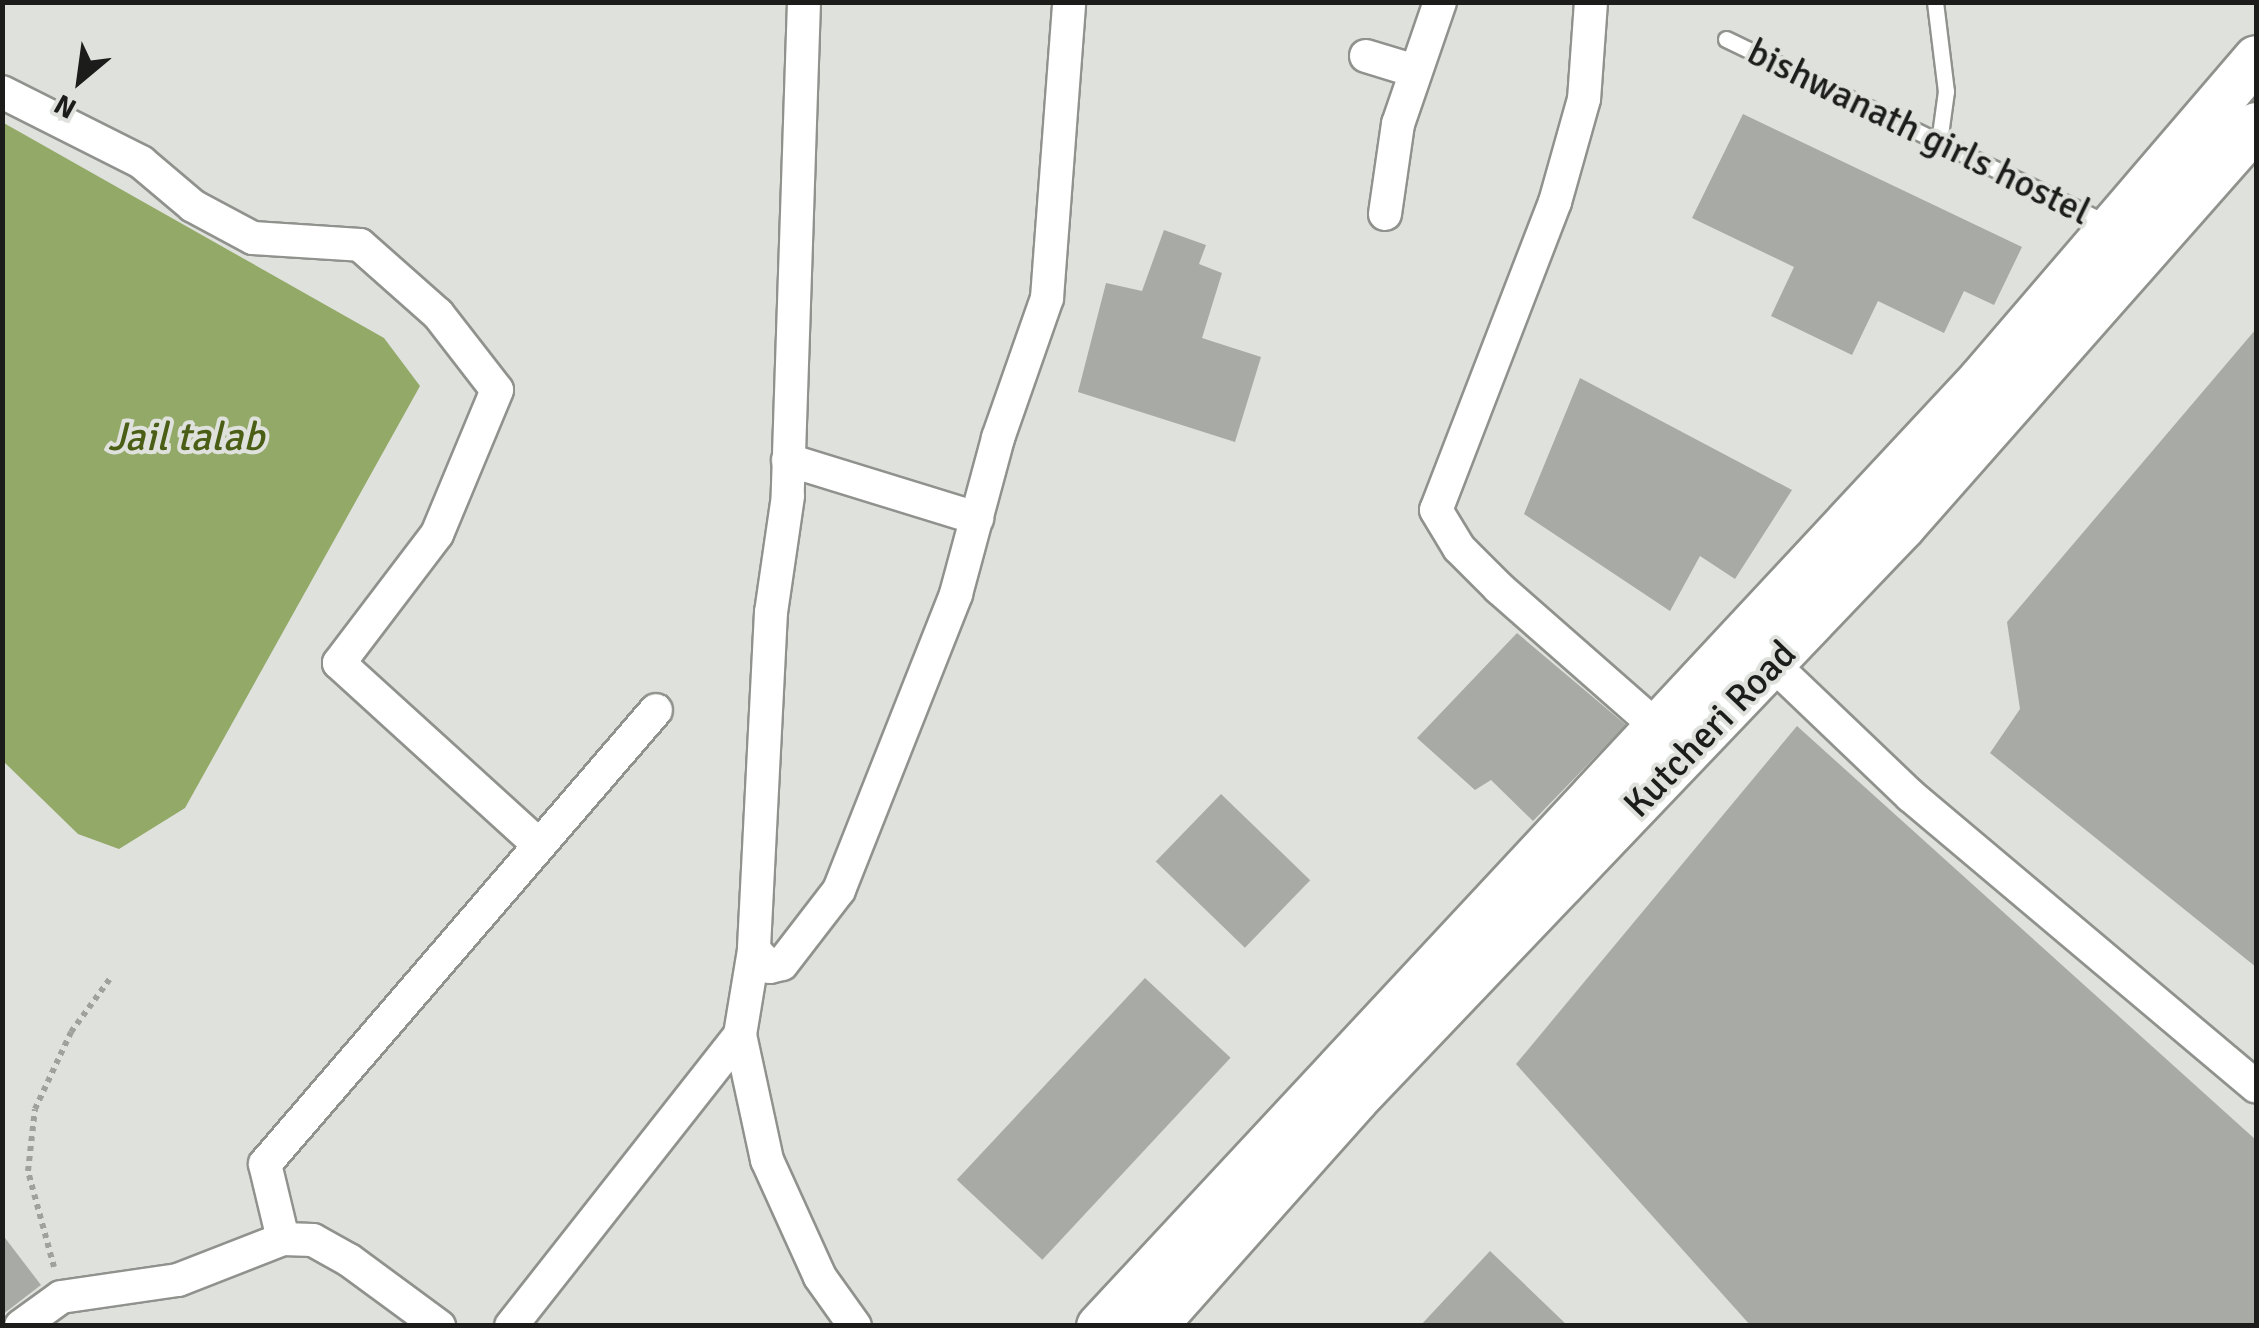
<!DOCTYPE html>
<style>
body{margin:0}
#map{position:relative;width:2259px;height:1328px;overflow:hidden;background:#dfe1dc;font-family:Signika,sans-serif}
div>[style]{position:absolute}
.water>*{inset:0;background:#93a967}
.building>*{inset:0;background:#a8aaa5;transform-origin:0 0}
.path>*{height:6px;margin-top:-3px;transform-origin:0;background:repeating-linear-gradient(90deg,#a0a19d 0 5px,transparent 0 10px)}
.roads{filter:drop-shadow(2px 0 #90928d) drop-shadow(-2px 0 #90928d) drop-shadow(0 2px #90928d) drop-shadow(0 -2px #90928d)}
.lane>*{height:15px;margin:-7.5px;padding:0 7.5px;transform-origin:7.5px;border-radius:7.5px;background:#fff}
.street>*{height:32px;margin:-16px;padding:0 16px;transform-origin:16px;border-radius:16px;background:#fff}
.secondary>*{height:45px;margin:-22.5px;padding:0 22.5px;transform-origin:22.5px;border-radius:22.5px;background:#fff}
span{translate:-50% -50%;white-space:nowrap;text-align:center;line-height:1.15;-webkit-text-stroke:8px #dfe1dc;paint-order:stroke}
.street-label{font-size:38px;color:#1c1c1b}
.water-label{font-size:40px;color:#4b5e16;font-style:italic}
.frame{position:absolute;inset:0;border:5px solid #1c1c1b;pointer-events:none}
.north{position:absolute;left:30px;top:30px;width:100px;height:100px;-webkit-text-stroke:8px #dfe1dc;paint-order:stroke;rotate:209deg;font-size:28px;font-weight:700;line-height:40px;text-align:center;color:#1c1c1b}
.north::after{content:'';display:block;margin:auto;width:35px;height:45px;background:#1c1c1b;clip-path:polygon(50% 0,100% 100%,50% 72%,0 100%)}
</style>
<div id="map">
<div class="water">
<div style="clip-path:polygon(2px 122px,384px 338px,420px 386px,185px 808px,119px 849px,78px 834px,3px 761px)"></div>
</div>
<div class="building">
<div style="clip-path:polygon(1743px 114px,2022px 247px,1994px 305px,1964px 291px,1944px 333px,1878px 301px,1852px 355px,1771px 316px,1794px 267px,1692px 218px)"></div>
<div style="clip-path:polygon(1164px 230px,1206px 245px,1199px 264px,1222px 273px,1202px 338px,1261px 357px,1235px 442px,1078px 392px,1106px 283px,1142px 291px)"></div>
<div style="clip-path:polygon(2256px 329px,2256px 967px,1990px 753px,2020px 709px,2007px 622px)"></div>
<div style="clip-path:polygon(1580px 378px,1792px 490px,1735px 579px,1700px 556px,1670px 611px,1524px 514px)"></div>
<div style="clip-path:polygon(1517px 633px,1626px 725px,1533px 821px,1491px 780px,1475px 790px,1417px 738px)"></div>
<div style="clip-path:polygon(1797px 726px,2256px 1140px,2256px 1326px,1751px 1326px,1516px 1064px)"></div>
<div style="left:1221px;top:794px;width:124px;height:94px;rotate:44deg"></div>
<div style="left:1145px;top:978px;width:117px;height:276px;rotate:43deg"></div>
<div style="clip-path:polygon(2px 1234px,41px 1285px,2px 1315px)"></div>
<div style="clip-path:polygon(1490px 1251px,1568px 1326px,1420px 1326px)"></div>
</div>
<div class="path">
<div style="left:54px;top:1267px;width:99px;rotate:-105.2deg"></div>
<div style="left:28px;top:1171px;width:62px;rotate:-83.6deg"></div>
<div style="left:35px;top:1109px;width:85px;rotate:-64.9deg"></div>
<div style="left:71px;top:1032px;width:69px;rotate:-53.8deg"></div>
</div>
<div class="roads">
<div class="lane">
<div style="left:1935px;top:2px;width:90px;rotate:83deg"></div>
<div style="left:1946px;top:91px;width:51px;rotate:97.8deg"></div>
<div style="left:1726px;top:39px;width:424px;rotate:25.8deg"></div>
</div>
<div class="street">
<div style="left:804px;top:2px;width:494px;rotate:91.9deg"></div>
<div style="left:788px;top:496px;width:117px;rotate:98.3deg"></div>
<div style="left:771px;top:612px;width:338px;rotate:92.9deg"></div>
<div style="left:754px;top:950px;width:86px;rotate:99.4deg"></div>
<div style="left:740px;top:1035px;width:128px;rotate:77.8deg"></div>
<div style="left:767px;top:1160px;width:128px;rotate:65.6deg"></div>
<div style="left:820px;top:1277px;width:60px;rotate:54.5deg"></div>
<div style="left:1591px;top:2px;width:97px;rotate:94.1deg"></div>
<div style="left:1584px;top:99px;width:107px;rotate:105.7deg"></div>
<div style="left:1555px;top:202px;width:330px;rotate:111.1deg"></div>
<div style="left:1436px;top:510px;width:44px;rotate:58.8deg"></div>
<div style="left:1459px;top:548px;width:57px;rotate:45deg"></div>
<div style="left:1499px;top:588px;width:209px;rotate:41.3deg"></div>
<div style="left:1366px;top:56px;width:51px;rotate:17deg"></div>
<div style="left:2px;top:92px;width:156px;rotate:26.7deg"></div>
<div style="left:141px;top:162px;width:68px;rotate:40.2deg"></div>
<div style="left:193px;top:206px;width:68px;rotate:28.1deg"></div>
<div style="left:253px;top:238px;width:107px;rotate:3.7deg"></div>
<div style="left:360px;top:245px;width:104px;rotate:41.5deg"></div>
<div style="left:438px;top:314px;width:96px;rotate:52.2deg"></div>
<div style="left:497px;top:390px;width:156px;rotate:112.6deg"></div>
<div style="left:437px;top:534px;width:162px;rotate:127.2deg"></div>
<div style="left:339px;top:663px;width:268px;rotate:42.3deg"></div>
<div style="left:1385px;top:214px;width:91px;rotate:-81.8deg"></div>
<div style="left:1398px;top:124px;width:129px;rotate:-71deg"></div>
<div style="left:788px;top:460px;width:198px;rotate:17.1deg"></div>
<div style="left:1756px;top:648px;width:214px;rotate:43.7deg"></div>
<div style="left:1911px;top:796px;width:451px;rotate:40.1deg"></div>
<div style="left:754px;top:950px;width:23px;rotate:47deg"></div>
<div style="left:770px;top:967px;width:12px;rotate:-14deg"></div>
<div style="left:782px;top:964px;width:93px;rotate:-52.4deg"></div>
<div style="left:839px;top:890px;width:318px;rotate:-68.4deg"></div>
<div style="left:956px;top:594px;width:162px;rotate:-74.9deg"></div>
<div style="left:998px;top:438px;width:148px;rotate:-70.7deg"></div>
<div style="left:1047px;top:298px;width:297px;rotate:-85.7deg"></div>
<div style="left:283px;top:1239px;width:77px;rotate:-103.5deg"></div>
<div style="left:265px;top:1164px;width:599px;rotate:-49.26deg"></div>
<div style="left:21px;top:1326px;width:49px;rotate:-35.9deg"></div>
<div style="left:61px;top:1297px;width:118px;rotate:-8.3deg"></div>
<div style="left:178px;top:1280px;width:113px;rotate:-21.3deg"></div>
<div style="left:283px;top:1239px;width:30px;rotate:2deg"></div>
<div style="left:313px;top:1240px;width:41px;rotate:29.1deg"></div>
<div style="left:349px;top:1260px;width:112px;rotate:36.3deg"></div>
<div style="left:511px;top:1326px;width:370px;rotate:-51.8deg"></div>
</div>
<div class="secondary">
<div style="left:1099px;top:1326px;width:1293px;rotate:-47.04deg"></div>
<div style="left:1980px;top:380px;width:424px;rotate:-49.4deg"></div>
<div style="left:1153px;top:1326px;width:304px;rotate:-48.3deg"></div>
<div style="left:1355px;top:1099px;width:792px;rotate:-46.33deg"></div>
<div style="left:1902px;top:526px;width:535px;rotate:-48.56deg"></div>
</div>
</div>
<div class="street-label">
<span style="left:1919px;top:132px;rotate:26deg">bishwanath girls hostel</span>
<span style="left:1710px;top:729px;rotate:-46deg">Kutcheri Road</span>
</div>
<div class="water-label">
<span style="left:186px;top:437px">Jail talab</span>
</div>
<div class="frame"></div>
<div class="north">N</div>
</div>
